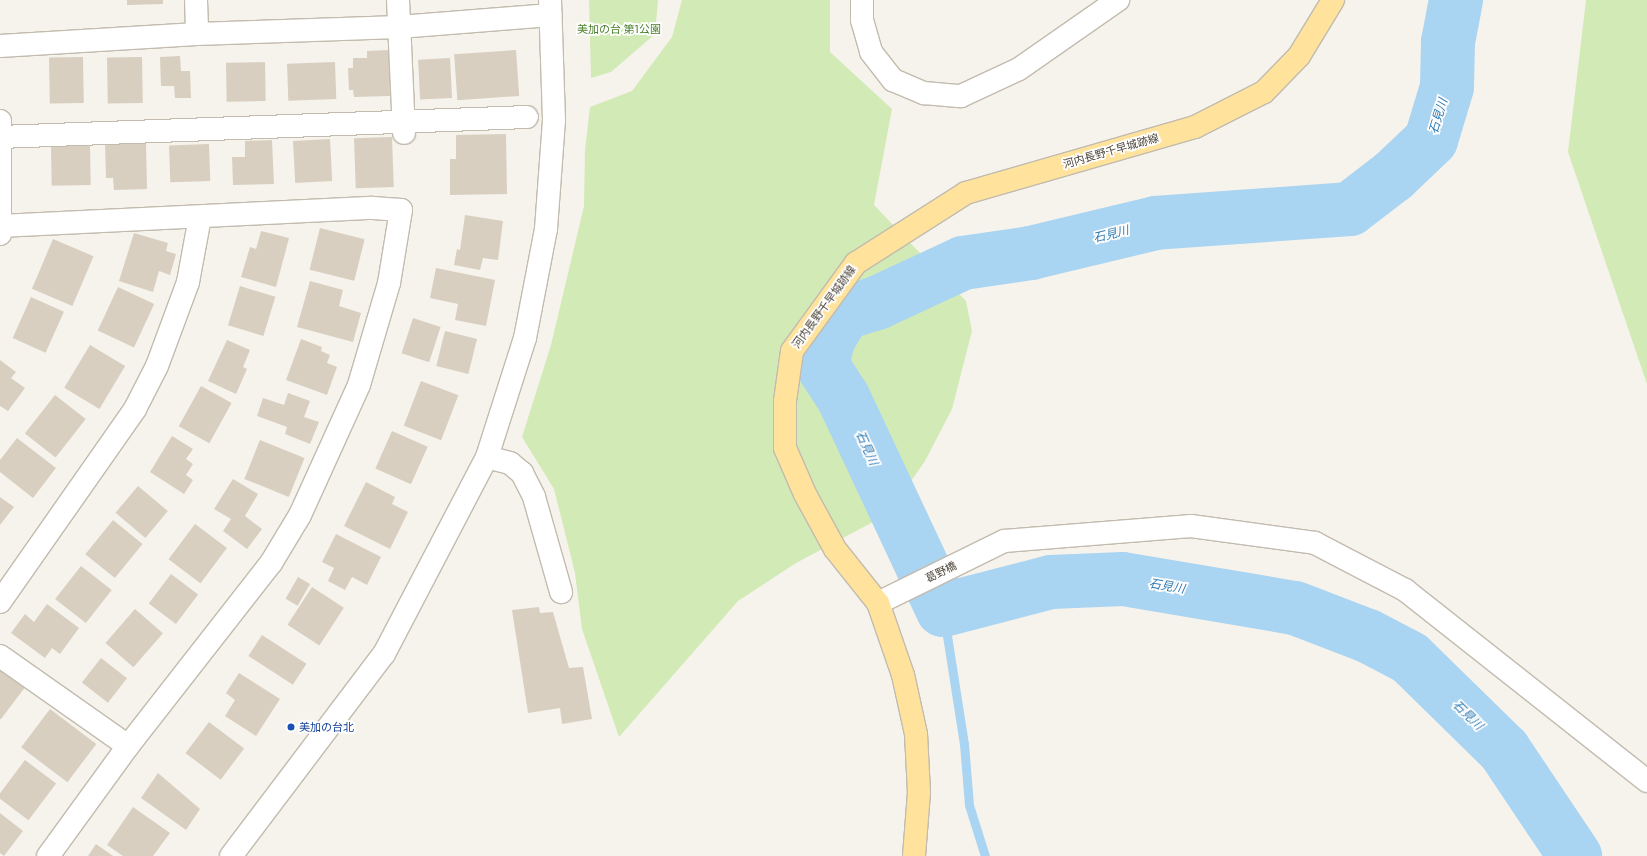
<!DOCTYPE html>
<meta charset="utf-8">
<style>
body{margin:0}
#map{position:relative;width:1647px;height:856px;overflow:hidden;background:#f6f3ec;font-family:"Exo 2","Noto Sans JP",sans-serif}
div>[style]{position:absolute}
.green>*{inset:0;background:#d2eab5}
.stream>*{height:9px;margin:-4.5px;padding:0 4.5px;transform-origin:4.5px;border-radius:4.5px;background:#a9d4f2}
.river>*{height:54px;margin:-27px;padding:0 27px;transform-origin:27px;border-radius:27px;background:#a9d4f2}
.building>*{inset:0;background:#d8cfc1;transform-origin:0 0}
.roads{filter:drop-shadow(1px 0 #c2bbae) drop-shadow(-1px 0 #c2bbae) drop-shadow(0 1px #c2bbae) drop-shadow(0 -1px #c2bbae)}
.minor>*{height:22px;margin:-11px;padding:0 11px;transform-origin:11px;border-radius:11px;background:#fff}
.major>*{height:22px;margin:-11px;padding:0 11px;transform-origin:11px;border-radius:11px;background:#ffe39c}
.dots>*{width:11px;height:11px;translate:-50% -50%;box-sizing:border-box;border:2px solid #fff;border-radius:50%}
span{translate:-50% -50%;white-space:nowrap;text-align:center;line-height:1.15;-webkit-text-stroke:3.5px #fff;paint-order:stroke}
.park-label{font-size:11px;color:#4a7f2a}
.street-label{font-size:11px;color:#4b4439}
.transit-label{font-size:11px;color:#164399}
.left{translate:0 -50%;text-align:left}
.water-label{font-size:12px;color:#2e7ab2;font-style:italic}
</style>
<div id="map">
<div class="green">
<div style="clip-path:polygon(589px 0,658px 0,655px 34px,611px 72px,591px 78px)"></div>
<div style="clip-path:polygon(682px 0,830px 0,830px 52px,892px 109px,874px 205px,966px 301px,972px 331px,952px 409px,925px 461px,888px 514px,796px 563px,738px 601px,619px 737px,582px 629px,575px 573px,554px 489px,522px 437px,551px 345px,584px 206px,585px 150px,590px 107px,632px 91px,672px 37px)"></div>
<div style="clip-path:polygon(1586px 0,1647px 0,1647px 384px,1568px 152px)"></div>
</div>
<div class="stream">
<div style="left:943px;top:610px;width:136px;rotate:81.1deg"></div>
<div style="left:964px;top:744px;width:61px;rotate:85.3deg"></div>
<div style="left:969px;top:805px;width:53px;rotate:72.6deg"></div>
</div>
<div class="river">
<div style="left:1456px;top:0;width:43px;rotate:100.8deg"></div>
<div style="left:1448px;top:42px;width:45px;rotate:91.3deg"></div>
<div style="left:1447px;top:87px;width:55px;rotate:106.8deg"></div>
<div style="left:1431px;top:140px;width:52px;rotate:136.5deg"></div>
<div style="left:1393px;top:176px;width:54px;rotate:142.5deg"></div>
<div style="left:1350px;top:209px;width:195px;rotate:175.9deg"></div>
<div style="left:1156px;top:223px;width:129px;rotate:166.5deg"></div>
<div style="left:1031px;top:253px;width:69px;rotate:171.6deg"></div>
<div style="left:963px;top:263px;width:95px;rotate:155.1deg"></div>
<div style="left:877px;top:303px;width:34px;rotate:163deg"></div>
<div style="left:844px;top:313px;width:31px;rotate:121deg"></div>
<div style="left:828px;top:340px;width:26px;rotate:103deg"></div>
<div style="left:822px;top:365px;width:38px;rotate:57deg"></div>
<div style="left:843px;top:397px;width:235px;rotate:64.9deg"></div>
<div style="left:943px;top:610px;width:112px;rotate:-14.5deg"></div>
<div style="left:1051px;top:582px;width:72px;rotate:-2.4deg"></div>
<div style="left:1123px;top:579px;width:174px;rotate:9.6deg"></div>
<div style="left:1295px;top:608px;width:78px;rotate:21deg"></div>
<div style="left:1368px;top:636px;width:47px;rotate:27.6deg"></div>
<div style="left:1410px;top:658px;width:132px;rotate:44.4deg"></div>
<div style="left:1504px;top:750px;width:128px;rotate:56.2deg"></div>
</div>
<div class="building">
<div style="clip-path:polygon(127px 0,163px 0,163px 4px,127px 5px)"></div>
<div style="clip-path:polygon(389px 50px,390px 96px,354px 97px,353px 90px,349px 90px,348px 68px,353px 68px,353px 58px,367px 58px,367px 51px)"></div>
<div style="left:516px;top:50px;width:46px;height:62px;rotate:86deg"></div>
<div style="clip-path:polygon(180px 56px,181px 71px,190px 71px,191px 98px,175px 98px,174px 86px,161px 86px,160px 57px)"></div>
<div style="left:83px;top:57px;width:46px;height:34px;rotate:89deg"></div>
<div style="left:142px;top:57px;width:46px;height:35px;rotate:89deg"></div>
<div style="left:450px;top:58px;width:40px;height:32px;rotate:87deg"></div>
<div style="left:265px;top:62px;width:39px;height:39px;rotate:89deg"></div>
<div style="left:335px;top:62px;width:37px;height:48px;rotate:88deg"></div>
<div style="clip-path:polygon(506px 134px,507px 194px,450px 195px,450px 159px,456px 159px,456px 135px)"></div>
<div style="left:392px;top:137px;width:50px;height:38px;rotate:88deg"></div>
<div style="left:330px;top:139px;width:42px;height:37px;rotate:87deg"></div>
<div style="clip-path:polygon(272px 140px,274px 184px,233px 185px,232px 157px,245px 157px,245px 141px)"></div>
<div style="clip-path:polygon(146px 143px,147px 189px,114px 190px,113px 178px,106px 178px,105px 144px)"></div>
<div style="left:209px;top:144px;width:37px;height:40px;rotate:88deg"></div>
<div style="left:90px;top:145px;width:40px;height:39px;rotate:89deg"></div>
<div style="clip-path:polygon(465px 215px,503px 221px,498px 260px,483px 258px,480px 270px,454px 265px,457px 249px,460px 250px)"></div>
<div style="left:320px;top:228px;width:46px;height:43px;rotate:14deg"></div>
<div style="clip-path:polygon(261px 231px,289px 238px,276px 287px,241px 277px,250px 247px,256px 249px)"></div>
<div style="clip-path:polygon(134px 233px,168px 243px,166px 251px,176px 254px,170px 275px,159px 271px,153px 292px,119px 281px)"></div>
<div style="left:53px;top:239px;width:44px;height:54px;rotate:23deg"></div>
<div style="clip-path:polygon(436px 268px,495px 280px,486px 326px,455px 320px,458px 304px,430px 298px)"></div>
<div style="clip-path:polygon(310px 281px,343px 290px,339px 306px,361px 313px,353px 342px,297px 327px)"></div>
<div style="left:240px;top:286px;width:37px;height:41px;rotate:17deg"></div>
<div style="left:118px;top:287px;width:40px;height:48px;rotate:25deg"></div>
<div style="left:31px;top:297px;width:36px;height:45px;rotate:24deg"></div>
<div style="left:413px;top:318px;width:29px;height:37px;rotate:18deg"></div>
<div style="left:445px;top:331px;width:33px;height:36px;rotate:14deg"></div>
<div style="clip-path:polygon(301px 339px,322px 347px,321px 351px,330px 355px,327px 363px,337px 367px,327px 395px,286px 380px)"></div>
<div style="clip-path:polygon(227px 340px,250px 350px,243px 367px,247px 369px,236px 394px,208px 381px)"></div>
<div style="left:90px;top:345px;width:41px;height:50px;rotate:31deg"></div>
<div style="clip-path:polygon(0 360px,16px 372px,11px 378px,25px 388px,8px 411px,0 406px)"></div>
<div style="left:421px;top:381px;width:40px;height:48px;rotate:21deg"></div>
<div style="left:201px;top:386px;width:35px;height:46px;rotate:29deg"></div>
<div style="clip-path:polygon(288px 393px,310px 401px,304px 417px,319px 422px,310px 444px,285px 434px,287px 427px,257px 416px,263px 398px,284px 405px)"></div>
<div style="left:55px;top:395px;width:39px;height:49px;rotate:38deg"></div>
<div style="left:392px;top:431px;width:39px;height:41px;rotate:24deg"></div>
<div style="clip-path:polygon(172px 436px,193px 449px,186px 459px,193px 464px,186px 475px,193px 480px,184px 494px,150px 472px)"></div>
<div style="clip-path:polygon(17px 438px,56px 468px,33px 498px,0 472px,0 460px)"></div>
<div style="left:260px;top:440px;width:48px;height:42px;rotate:22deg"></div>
<div style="clip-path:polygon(233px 479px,258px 494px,245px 516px,262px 529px,247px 549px,223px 531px,231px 519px,214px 509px)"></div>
<div style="clip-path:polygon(366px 482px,395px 497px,392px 504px,408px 512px,390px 549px,344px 526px)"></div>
<div style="left:138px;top:486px;width:39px;height:35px;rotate:40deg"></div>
<div style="clip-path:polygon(0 497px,14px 507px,0 525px)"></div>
<div style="left:113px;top:520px;width:38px;height:44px;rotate:39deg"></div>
<div style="left:195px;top:524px;width:40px;height:44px;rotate:37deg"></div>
<div style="clip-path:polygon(336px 534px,381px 557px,367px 585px,352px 577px,345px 590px,328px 581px,334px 568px,322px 562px)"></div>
<div style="left:81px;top:566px;width:39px;height:42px;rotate:38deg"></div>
<div style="left:171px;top:574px;width:34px;height:37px;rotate:37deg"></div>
<div style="left:298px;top:577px;width:14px;height:25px;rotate:30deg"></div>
<div style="left:312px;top:587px;width:38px;height:45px;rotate:33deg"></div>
<div style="clip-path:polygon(47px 604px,79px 628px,60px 654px,52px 648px,45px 658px,11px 633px,25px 614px,34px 622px)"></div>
<div style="clip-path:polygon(539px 607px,540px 613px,553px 612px,569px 668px,583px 667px,592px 719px,562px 724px,560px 708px,528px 713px,512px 610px)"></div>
<div style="left:135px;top:609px;width:37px;height:45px;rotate:41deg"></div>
<div style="left:262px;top:635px;width:53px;height:25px;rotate:33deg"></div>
<div style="left:101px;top:658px;width:33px;height:31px;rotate:38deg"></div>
<div style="clip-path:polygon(0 667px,26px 686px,1px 719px,0 719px)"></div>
<div style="clip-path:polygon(239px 673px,280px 699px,256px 736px,225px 716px,235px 700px,226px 693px)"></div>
<div style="left:50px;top:709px;width:58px;height:48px;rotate:37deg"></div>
<div style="left:209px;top:722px;width:44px;height:39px;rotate:37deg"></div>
<div style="left:25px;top:760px;width:39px;height:46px;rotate:37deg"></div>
<div style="clip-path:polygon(158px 773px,200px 809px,186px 830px,141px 798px)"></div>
<div style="clip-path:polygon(133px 807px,170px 833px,153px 856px,123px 856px,107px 845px)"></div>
<div style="clip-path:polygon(0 813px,23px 831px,4px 856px,0 853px)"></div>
<div style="clip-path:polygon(96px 844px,113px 856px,88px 856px)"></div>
</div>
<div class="roads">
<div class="minor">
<div style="left:196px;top:0;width:34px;rotate:88deg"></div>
<div style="left:398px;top:0;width:133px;rotate:87.4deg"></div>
<div style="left:862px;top:0;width:20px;rotate:90deg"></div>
<div style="left:862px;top:20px;width:33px;rotate:74deg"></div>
<div style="left:871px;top:52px;width:36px;rotate:52deg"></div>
<div style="left:893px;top:80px;width:34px;rotate:23deg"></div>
<div style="left:924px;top:93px;width:37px;rotate:5deg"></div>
<div style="left:961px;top:96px;width:64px;rotate:-25deg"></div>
<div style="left:1019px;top:69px;width:121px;rotate:-34.9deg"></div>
<div style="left:0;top:46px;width:197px;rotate:-3.5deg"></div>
<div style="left:197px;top:34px;width:202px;rotate:-2deg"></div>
<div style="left:399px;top:27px;width:152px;rotate:-4.5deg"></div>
<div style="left:0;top:121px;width:113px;rotate:90deg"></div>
<div style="left:0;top:137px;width:527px;rotate:-2.17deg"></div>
<div style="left:0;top:226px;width:373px;rotate:-2.8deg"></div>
<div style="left:373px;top:208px;width:28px;rotate:4deg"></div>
<div style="left:401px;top:210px;width:74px;rotate:99.3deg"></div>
<div style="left:389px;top:283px;width:106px;rotate:106.4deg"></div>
<div style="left:359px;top:385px;width:143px;rotate:114.4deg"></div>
<div style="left:300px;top:515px;width:56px;rotate:121.1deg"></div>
<div style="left:271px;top:563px;width:232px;rotate:128deg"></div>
<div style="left:128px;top:746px;width:136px;rotate:126deg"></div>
<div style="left:487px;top:457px;width:24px;rotate:15deg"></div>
<div style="left:510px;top:463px;width:16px;rotate:40deg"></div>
<div style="left:522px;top:473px;width:27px;rotate:63deg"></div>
<div style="left:534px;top:497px;width:99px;rotate:74.1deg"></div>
<div style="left:0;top:602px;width:236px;rotate:-55deg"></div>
<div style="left:135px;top:409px;width:48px;rotate:-62.9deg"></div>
<div style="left:157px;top:366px;width:90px;rotate:-69.7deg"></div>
<div style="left:188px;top:282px;width:66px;rotate:-79.5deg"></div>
<div style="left:878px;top:603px;width:140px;rotate:-26.2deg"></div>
<div style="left:1004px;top:541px;width:188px;rotate:-4.6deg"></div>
<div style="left:1191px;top:526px;width:125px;rotate:7.8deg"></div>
<div style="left:1315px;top:543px;width:102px;rotate:27.6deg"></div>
<div style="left:1405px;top:590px;width:308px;rotate:38.3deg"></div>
<div style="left:0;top:656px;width:156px;rotate:35.1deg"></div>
<div style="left:231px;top:856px;width:253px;rotate:-52.9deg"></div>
<div style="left:384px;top:654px;width:222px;rotate:-62.4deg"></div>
<div style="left:487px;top:457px;width:125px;rotate:-72.3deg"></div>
<div style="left:525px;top:338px;width:111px;rotate:-79.1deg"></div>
<div style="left:546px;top:229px;width:109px;rotate:-85.8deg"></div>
<div style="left:554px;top:120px;width:120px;rotate:-91.9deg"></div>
</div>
<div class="major">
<div style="left:914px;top:856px;width:63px;rotate:-85.5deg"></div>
<div style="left:919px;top:793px;width:59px;rotate:-92.9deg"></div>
<div style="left:916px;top:734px;width:60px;rotate:-102.4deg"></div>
<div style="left:903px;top:675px;width:76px;rotate:-109.1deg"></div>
<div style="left:878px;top:603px;width:69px;rotate:-128.5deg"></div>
<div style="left:835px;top:549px;width:63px;rotate:-118.6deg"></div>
<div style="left:805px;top:494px;width:50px;rotate:-113.5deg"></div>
<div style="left:785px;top:448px;width:47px;rotate:-90deg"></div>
<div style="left:785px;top:401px;width:50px;rotate:-82deg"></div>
<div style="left:792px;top:351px;width:109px;rotate:-54deg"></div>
<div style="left:856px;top:263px;width:130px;rotate:-32.5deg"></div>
<div style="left:966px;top:193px;width:238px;rotate:-16.1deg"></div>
<div style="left:1195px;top:127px;width:77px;rotate:-26.9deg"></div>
<div style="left:1264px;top:92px;width:50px;rotate:-45.8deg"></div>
<div style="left:1299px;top:56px;width:66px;rotate:-58.7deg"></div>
</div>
</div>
<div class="dots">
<div style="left:291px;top:727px;background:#1a4fb4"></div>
</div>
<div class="park-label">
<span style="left:619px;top:29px">美加の台 第1公園</span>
</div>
<div class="street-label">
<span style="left:1111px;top:151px;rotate:-16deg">河内長野千早城跡線</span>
<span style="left:824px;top:307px;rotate:-54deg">河内長野千早城跡線</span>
<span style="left:941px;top:572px;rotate:-26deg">葛野橋</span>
</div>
<div class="transit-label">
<span class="left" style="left:299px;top:727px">美加の台北</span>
</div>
<div class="water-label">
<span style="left:1438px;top:116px;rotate:-73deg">石見川</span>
<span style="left:1111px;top:234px;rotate:-14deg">石見川</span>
<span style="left:867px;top:448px;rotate:66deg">石見川</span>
<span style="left:1167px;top:586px;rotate:10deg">石見川</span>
<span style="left:1468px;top:715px;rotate:44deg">石見川</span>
</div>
</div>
